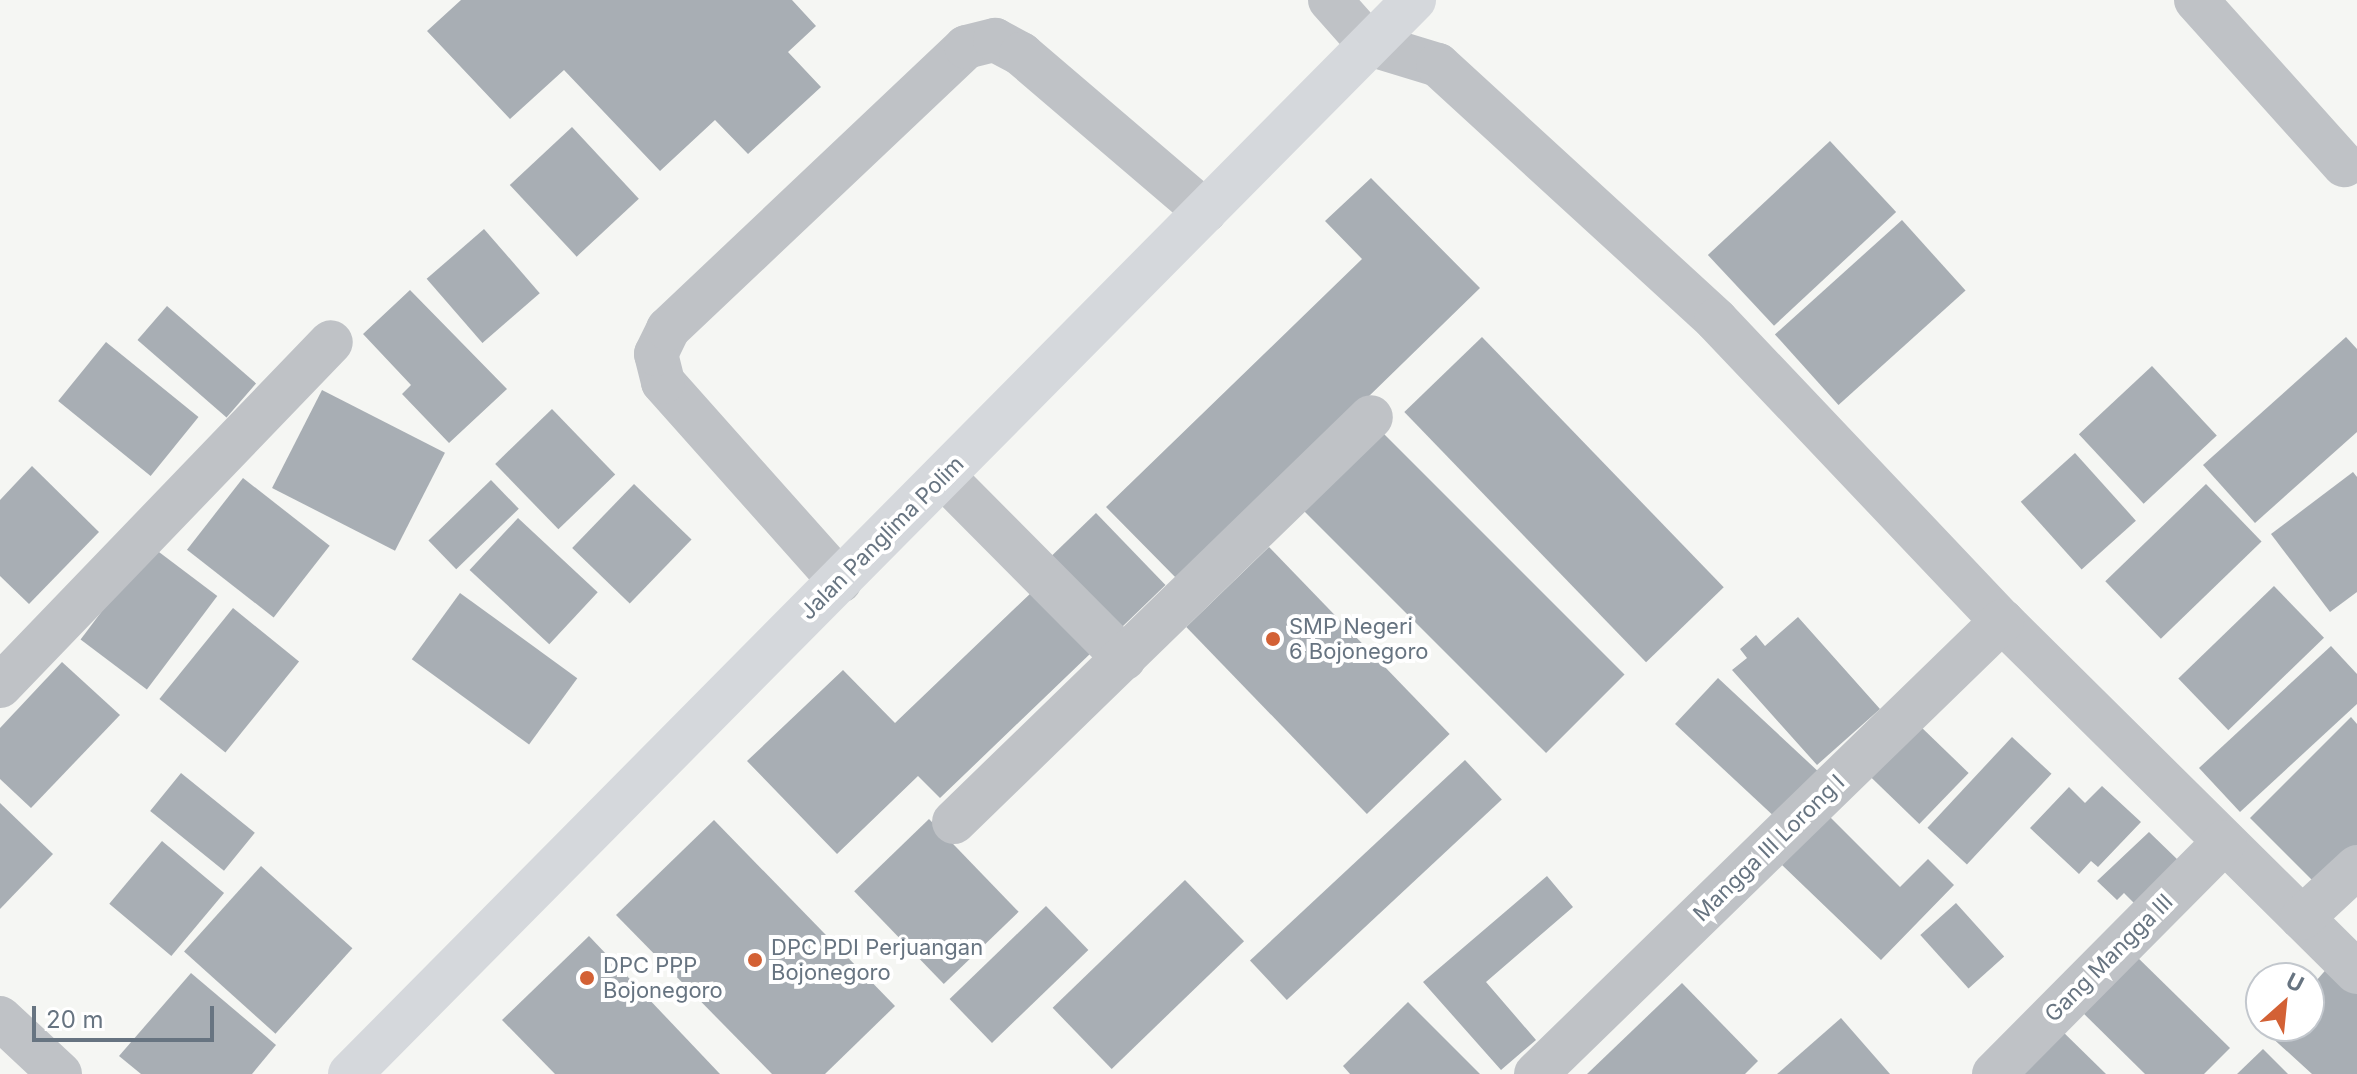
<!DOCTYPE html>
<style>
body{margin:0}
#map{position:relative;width:2357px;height:1074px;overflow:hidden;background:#f5f6f3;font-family:Inter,sans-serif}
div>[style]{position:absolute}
.building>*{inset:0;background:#a8aeb4;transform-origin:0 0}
.minor>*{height:44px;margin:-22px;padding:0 22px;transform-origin:22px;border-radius:22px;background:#bfc2c6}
.major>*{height:44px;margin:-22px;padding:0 22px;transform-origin:22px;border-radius:22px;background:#d5d8dc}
.dots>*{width:22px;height:22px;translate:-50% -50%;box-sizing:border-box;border:4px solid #fff;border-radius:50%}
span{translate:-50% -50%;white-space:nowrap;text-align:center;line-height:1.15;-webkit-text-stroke:8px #fff;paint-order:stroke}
.street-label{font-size:22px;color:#677481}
.poi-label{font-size:22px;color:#677481}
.left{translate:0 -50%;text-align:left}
.north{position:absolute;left:2245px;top:962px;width:80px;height:80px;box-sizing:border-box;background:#fff;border:2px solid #c2c7cd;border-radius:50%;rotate:27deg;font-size:22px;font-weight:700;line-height:32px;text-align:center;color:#677481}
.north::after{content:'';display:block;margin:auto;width:28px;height:36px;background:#d36135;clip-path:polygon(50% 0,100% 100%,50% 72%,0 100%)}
.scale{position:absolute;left:32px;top:1006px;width:182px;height:36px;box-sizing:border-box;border:4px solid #677481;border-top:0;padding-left:10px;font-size:24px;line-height:28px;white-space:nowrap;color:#677481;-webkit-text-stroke:6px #fff;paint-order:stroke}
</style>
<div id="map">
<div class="building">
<div style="clip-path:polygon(461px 0,792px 0,816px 26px,788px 52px,821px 87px,748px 154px,715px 120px,660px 171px,564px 70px,510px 119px,427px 31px)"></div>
<div style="left:572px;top:127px;width:98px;height:85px;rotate:47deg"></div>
<div style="left:1830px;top:141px;width:97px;height:167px;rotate:47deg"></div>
<div style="clip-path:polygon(1371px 178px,1480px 288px,1179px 581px,1106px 507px,1362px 259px,1325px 221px)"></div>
<div style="left:1902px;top:220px;width:95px;height:171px;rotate:48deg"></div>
<div style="left:484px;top:229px;width:85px;height:76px;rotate:49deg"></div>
<div style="clip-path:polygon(410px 290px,507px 389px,449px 443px,402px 394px,411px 385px,363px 334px)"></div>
<div style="left:167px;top:306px;width:118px;height:45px;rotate:41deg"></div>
<div style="left:1482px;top:337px;width:348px;height:108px;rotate:46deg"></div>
<div style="clip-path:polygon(2346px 337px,2357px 349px,2357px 432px,2255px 523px,2203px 465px)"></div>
<div style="left:106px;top:342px;width:119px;height:76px;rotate:39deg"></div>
<div style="left:2152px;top:366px;width:95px;height:100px;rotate:47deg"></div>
<div style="left:322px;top:390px;width:138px;height:110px;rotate:27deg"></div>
<div style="left:552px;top:409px;width:91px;height:79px;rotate:46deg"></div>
<div style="left:1382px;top:432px;width:343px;height:111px;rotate:45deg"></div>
<div style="left:2075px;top:453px;width:91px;height:73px;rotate:48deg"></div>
<div style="clip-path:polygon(32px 466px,99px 532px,29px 604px,0 576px,0 500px)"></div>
<div style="clip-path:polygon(2353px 472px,2357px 477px,2357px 592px,2330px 612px,2271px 534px)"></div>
<div style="left:243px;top:478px;width:110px;height:91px;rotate:38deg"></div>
<div style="left:491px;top:480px;width:40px;height:87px;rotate:46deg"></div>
<div style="left:634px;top:484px;width:80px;height:89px;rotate:44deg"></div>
<div style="left:2206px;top:484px;width:80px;height:140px;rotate:46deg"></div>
<div style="left:1096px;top:513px;width:100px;height:68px;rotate:46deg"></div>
<div style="left:518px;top:518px;width:109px;height:71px;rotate:43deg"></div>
<div style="left:151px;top:546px;width:83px;height:117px;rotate:37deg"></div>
<div style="left:1269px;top:547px;width:260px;height:115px;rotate:46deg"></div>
<div style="left:2274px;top:586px;width:72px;height:133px;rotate:46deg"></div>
<div style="clip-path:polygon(1033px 591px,1092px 652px,940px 798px,918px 776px,837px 854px,747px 761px,843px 670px,895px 723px)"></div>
<div style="left:460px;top:593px;width:145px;height:82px;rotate:36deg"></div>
<div style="left:233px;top:608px;width:85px;height:117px;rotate:39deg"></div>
<div style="clip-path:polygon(1798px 617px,1880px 709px,1817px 765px,1732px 670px,1747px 658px,1740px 649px,1756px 635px,1765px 646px)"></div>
<div style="clip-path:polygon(2331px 646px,2357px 674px,2357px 704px,2240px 812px,2199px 768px)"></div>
<div style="clip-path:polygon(62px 662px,120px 715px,31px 808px,0 779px,0 728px)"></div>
<div style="left:1718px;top:678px;width:136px;height:63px;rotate:43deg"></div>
<div style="clip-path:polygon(2351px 717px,2357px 724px,2357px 845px,2317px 885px,2250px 818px)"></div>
<div style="left:1919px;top:725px;width:69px;height:71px;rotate:44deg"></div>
<div style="left:2012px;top:737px;width:54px;height:124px;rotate:43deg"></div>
<div style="left:1465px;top:760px;width:54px;height:294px;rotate:47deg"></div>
<div style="left:181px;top:773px;width:95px;height:49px;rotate:39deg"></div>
<div style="clip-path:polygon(2102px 786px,2141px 822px,2098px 867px,2091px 861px,2079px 874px,2030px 828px,2069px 787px,2085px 803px)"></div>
<div style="clip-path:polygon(0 803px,53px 854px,0 909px)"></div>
<div style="clip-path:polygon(1829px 816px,1900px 887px,1928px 859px,1954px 885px,1881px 960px,1782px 865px)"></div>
<div style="left:929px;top:819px;width:129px;height:104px;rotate:46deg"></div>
<div style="clip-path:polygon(714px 820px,895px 1006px,825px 1074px,772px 1074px,616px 915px)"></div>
<div style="clip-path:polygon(2149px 832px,2178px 860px,2135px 904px,2124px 893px,2117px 900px,2097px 881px)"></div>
<div style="left:162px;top:841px;width:81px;height:82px;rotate:40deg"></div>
<div style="left:261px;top:866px;width:123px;height:115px;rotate:42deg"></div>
<div style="clip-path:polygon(1547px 876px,1573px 907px,1486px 982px,1536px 1040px,1501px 1070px,1423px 982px)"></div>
<div style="left:1185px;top:880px;width:85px;height:184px;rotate:46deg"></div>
<div style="left:1956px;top:903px;width:72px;height:48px;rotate:48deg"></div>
<div style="left:1046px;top:906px;width:61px;height:134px;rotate:46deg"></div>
<div style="clip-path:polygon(589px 936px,720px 1074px,555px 1074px,502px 1020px)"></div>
<div style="clip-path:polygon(2132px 952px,2230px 1048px,2204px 1074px,2145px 1074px,2078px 1008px)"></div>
<div style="clip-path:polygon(2330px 965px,2357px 989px,2357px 1074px,2312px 1074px,2268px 1034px,2275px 1026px,2309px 1026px,2309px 989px)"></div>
<div style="clip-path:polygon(191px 973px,276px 1045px,252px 1074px,141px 1074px,119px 1056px)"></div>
<div style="clip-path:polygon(1682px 983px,1758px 1061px,1745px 1074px,1587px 1074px)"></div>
<div style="clip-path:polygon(1408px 1002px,1480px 1074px,1350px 1074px,1343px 1066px)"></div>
<div style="clip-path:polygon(1841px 1018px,1890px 1074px,1777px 1074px)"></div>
<div style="clip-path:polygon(2057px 1026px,2106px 1074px,2010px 1074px)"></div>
<div style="clip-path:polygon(2263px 1049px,2288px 1074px,2237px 1074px)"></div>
</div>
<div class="minor">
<div style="left:1330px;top:0;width:59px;rotate:48.4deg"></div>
<div style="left:1369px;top:44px;width:72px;rotate:16.9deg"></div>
<div style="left:1438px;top:65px;width:377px;rotate:42.5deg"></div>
<div style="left:1716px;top:320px;width:415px;rotate:46.5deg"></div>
<div style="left:2002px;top:621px;width:499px;rotate:44.7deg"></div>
<div style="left:2196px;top:0;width:222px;rotate:48.1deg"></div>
<div style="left:943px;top:476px;width:257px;rotate:45.2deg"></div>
<div style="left:840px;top:581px;width:266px;rotate:-131.7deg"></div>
<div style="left:663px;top:382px;width:29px;rotate:-104deg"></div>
<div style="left:656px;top:354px;width:28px;rotate:-64deg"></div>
<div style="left:668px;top:329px;width:410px;rotate:-43.4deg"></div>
<div style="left:966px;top:47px;width:30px;rotate:-14deg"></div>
<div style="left:995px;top:40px;width:30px;rotate:28deg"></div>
<div style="left:1021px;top:54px;width:242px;rotate:40.5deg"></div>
<div style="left:0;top:686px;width:477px;rotate:-46.1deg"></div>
<div style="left:954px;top:822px;width:581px;rotate:-44.16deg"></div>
<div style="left:2302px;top:918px;width:75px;rotate:-42.8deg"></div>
<div style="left:0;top:1018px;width:82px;rotate:43deg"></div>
<div style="left:1536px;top:1074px;width:650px;rotate:-44.19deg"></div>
<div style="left:1994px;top:1074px;width:327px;rotate:-45.2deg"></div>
</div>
<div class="major">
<div style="left:350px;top:1074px;width:1512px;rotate:-45.27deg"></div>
</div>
<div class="dots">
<div style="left:1273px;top:639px;background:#d36135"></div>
<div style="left:755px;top:960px;background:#d36135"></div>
<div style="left:587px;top:978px;background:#d36135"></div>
</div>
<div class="street-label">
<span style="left:882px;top:538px;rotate:-45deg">Jalan Panglima Polim</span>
<span style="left:1769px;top:848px;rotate:-44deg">Mangga III Lorong I</span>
<span style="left:2109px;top:958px;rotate:-45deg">Gang Mangga III</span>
</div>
<div class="poi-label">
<span class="left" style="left:1289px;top:639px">SMP Negeri<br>6 Bojonegoro</span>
<span class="left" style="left:771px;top:960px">DPC PDI Perjuangan<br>Bojonegoro</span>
<span class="left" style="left:603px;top:978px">DPC PPP<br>Bojonegoro</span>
</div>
<div class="north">U</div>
<div class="scale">20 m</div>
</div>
